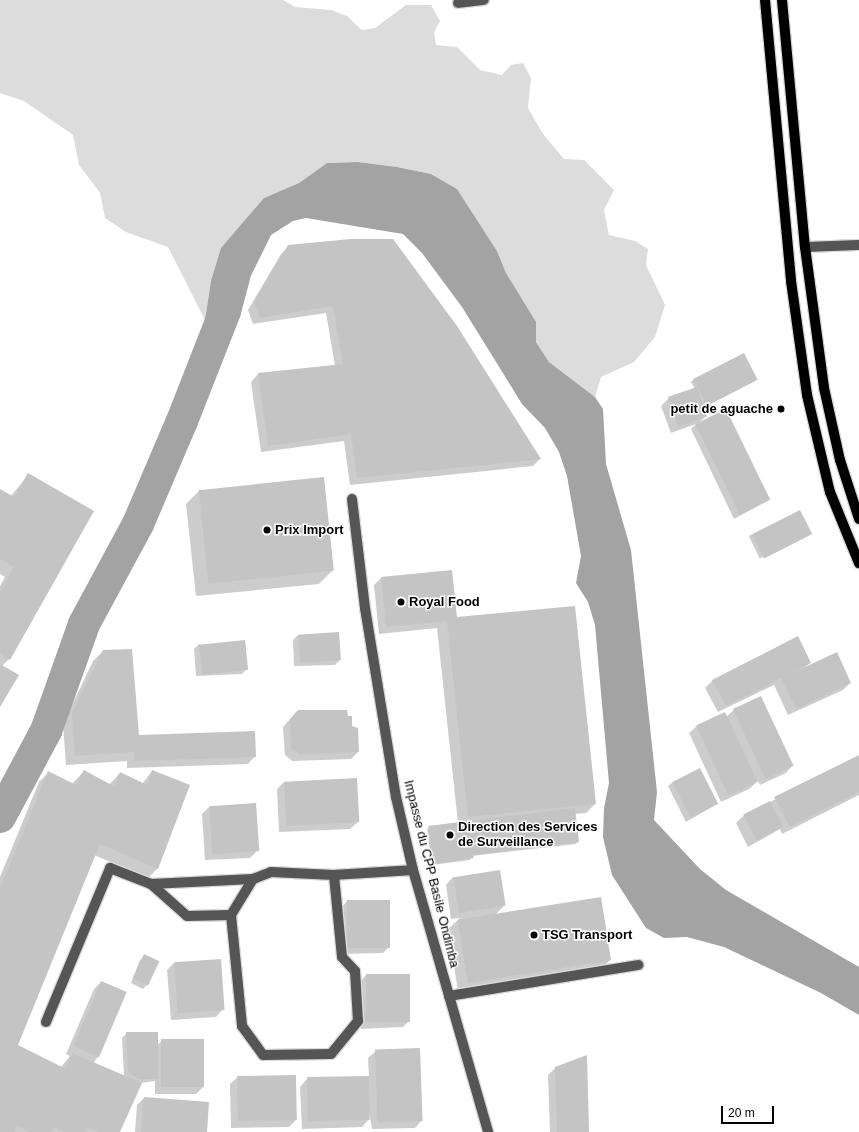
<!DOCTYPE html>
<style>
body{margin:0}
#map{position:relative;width:859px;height:1132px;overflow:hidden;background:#fff;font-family:Helvetica,sans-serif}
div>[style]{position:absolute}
.green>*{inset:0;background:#dcdcdc}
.water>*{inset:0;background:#a3a3a3}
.shadow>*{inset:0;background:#0003;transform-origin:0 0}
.river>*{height:32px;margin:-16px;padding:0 16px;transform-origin:16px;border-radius:16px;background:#a3a3a3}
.building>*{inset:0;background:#c4c4c4;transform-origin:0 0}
.roads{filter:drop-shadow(1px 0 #dbdbdb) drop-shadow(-1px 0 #dbdbdb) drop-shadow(0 1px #dbdbdb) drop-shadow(0 -1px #dbdbdb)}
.minor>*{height:10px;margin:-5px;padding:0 5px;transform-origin:5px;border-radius:5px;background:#555}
.major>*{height:10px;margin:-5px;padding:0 5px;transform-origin:5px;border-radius:5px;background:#000}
.dots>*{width:11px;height:11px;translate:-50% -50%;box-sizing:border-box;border:2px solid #fff;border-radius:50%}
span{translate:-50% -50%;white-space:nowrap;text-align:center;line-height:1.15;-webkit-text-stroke:3px #fff;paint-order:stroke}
.poi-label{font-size:13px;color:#000;font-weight:700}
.right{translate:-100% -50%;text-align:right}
.left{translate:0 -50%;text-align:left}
.street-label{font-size:13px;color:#000}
.scale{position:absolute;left:721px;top:1106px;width:53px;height:18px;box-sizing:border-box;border:2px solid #000;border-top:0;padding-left:5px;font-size:12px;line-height:14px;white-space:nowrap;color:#000;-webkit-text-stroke:3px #fff;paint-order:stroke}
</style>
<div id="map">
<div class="green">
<div style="clip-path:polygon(0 0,283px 0,295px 7px,331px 10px,347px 16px,362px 30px,375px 28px,406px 5px,431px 5px,440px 21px,434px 32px,436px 45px,457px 47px,480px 70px,502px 75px,511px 65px,523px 63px,531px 78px,528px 108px,543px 134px,564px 159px,584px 160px,614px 190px,604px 210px,609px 235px,635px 241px,648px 249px,646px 265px,665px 305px,655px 337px,634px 362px,601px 377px,595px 397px,549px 362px,536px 342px,535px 322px,506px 273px,497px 251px,457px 189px,431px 174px,397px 167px,358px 162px,327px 163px,299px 183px,264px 198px,211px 281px,205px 320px,168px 247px,126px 232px,105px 218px,100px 193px,79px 165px,73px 135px,24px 101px,0 93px)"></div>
</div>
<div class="water">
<div style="clip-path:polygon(358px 162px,397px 167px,431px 174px,457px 189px,497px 251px,506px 273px,536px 322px,536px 342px,549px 362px,595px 397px,603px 409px,606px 464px,631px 550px,657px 792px,654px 820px,700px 869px,726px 890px,859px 967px,859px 1015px,821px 993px,724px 947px,687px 937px,664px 938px,646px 928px,612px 875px,603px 837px,604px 808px,609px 783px,595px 625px,588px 602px,576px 583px,581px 556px,567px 476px,559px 452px,545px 428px,522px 404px,462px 307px,422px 253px,403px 234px,306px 218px,293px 221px,271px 235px,245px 288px,236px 318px,205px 320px,211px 281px,221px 248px,264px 198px,299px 183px,327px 163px)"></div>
</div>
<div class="shadow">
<div style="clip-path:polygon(289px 246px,540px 459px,533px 466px,350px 485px,344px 441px,261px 452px,251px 382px,258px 374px,335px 366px,326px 313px,253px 324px,248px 310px,281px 254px)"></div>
<div style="clip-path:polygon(743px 354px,757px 380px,703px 408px,706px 416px,699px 423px,769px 500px,734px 519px,691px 429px,696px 424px,671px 433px,661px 406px,668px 399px,695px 389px,691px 382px,693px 380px)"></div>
<div style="clip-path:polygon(28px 475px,9px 659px,2px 666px,0 705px,0 586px,5px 577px,0 574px,0 490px,11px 496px)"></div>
<div style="clip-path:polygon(200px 490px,333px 570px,319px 584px,196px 596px,186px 504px)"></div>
<div style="left:800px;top:511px;width:25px;height:57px;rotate:64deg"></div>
<div style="clip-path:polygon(381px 578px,456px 618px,595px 804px,586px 813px,575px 814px,578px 841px,576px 844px,472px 856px,470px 860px,432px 865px,427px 829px,458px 823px,437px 628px,379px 634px,374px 585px)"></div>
<div style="clip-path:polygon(298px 635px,340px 660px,335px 665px,294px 666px,293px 640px)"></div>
<div style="clip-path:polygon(199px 644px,247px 669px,242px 674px,196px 676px,194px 649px)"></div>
<div style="clip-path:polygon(103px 651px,138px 738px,255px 756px,248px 764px,127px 768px,127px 761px,66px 765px,63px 724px,93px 661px)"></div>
<div style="clip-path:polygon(810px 663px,804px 668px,850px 683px,843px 690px,788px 715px,774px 685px,718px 712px,705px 688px,713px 680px)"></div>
<div style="clip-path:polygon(734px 710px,793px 765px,786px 773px,760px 785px,758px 781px,749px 789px,721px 802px,689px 733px,697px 726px,726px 717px)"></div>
<div style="clip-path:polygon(290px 719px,351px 727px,358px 752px,351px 759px,292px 761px,285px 755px,283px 727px)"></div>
<div style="clip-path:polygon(859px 756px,859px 795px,782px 834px,780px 829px,748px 847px,736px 823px,743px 816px)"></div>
<div style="clip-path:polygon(84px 771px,109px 785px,120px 773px,142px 784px,152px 771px,158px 868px,148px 878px,94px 855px,17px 1046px,61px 1067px,70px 1056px,66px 1054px,94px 989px,101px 982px,98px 1057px,93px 1063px,124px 1076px,122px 1038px,127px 1033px,157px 1045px,162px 1041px,203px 1087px,196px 1094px,155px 1094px,155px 1081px,140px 1083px,119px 1132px,0 1132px,0 877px,39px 782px,48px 773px,72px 784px)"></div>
<div style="clip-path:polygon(284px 782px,358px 822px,350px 829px,279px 832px,277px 789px)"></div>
<div style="clip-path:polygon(673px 782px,717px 804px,686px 822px,668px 786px)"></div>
<div style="clip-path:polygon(255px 804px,258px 850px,250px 858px,205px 860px,202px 814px,209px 807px)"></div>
<div style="clip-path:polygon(453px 877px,505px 905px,496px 914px,610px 960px,601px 970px,458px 991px,448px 929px,460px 918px,451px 919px,446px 885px)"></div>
<div style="clip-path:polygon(347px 901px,389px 901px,390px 946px,383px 953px,341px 954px,340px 909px)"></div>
<div style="clip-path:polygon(145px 956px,148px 984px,143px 989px,131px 983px,140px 960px)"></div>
<div style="clip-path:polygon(174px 963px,223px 1009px,216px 1017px,171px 1020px,167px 970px)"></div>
<div style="clip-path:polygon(366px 975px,410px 1020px,403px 1027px,361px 1029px,359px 983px)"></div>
<div style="clip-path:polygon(376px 1051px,422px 1120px,415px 1128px,372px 1129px,369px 1111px,369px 1119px,362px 1127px,302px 1129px,300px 1087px,307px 1079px,369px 1077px,368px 1058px)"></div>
<div style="clip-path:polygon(555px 1068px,588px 1132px,550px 1132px,548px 1075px)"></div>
<div style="clip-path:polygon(238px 1077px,296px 1120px,289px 1127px,231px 1128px,230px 1084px)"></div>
<div style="clip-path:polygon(144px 1098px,206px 1132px,135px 1132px,137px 1105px)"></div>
</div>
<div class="river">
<div style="left:0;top:817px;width:98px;rotate:-61.9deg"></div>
<div style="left:46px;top:731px;width:114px;rotate:-70.4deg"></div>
<div style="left:84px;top:624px;width:114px;rotate:-61.6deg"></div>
<div style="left:138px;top:524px;width:112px;rotate:-66.9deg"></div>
<div style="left:182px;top:421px;width:118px;rotate:-68.6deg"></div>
<div style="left:225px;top:311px;width:35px;rotate:-75deg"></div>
</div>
<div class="building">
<div style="clip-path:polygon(351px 239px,393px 239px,457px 326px,541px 459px,357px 478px,351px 434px,268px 446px,258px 373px,343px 364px,333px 306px,260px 318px,254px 302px,288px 245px)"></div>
<div style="left:744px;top:353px;width:30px;height:57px;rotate:63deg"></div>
<div style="left:697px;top:387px;width:31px;height:31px;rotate:71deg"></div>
<div style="left:726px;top:409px;width:101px;height:34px;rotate:64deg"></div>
<div style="clip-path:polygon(28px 473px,94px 511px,10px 660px,0 654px,0 592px,14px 567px,0 559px,0 489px,14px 497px,2px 519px)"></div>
<div style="left:324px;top:477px;width:94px;height:126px;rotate:84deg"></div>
<div style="left:800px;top:510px;width:27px;height:54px;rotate:63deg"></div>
<div style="clip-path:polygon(452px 570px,457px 617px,575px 606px,596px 804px,468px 817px,447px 621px,386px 627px,381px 577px)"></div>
<div style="left:339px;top:632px;width:28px;height:41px;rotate:86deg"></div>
<div style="clip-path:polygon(798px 636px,811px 663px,784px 677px,837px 652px,851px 683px,796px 709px,781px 678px,726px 706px,712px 680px)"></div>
<div style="left:245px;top:640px;width:30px;height:46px;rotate:84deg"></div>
<div style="clip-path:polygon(132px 649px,139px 735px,255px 731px,256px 757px,134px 761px,134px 752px,75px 756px,72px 713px,103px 650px)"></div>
<div style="clip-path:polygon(0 664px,19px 675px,0 707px)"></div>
<div style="left:761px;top:696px;width:77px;height:31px;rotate:65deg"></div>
<div style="clip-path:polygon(298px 710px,347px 710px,348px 716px,352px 716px,352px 726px,358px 728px,359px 752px,299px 754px,291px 748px,290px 719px)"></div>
<div style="left:725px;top:712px;width:77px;height:32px;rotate:65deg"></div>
<div style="clip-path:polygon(859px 755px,859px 792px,790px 827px,774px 797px)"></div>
<div style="left:700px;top:768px;width:40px;height:31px;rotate:63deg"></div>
<div style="clip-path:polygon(84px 770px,115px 787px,120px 772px,147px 785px,152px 770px,190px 785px,158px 869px,100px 844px,18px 1045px,66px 1069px,72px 1053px,142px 1083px,120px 1132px,99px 1132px,88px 1127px,85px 1132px,64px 1132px,54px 1127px,50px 1132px,29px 1132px,18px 1126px,14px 1132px,0 1132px,0 889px,48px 771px,76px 785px)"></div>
<div style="left:357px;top:778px;width:44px;height:73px;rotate:87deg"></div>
<div style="left:770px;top:801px;width:29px;height:30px;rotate:63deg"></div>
<div style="left:256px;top:803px;width:48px;height:47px;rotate:86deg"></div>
<div style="clip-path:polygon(575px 808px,579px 842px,473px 855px,474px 858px,434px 864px,428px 826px)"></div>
<div style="left:500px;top:870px;width:36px;height:47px;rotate:81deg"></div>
<div style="left:601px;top:897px;width:64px;height:145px;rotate:81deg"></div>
<div style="left:347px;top:900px;width:43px;height:48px"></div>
<div style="left:144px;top:954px;width:17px;height:27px;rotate:25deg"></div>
<div style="left:221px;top:959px;width:51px;height:47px;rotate:86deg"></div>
<div style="left:366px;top:974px;width:44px;height:48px"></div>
<div style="left:101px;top:981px;width:28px;height:71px;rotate:23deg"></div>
<div style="clip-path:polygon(126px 1032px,158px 1032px,158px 1079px,139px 1079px,128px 1072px)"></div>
<div style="left:204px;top:1039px;width:48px;height:43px;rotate:90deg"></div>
<div style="left:420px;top:1048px;width:73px;height:45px;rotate:88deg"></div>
<div style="clip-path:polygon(587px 1055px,589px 1132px,557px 1132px,555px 1067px)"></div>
<div style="left:296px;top:1075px;width:45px;height:59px;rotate:89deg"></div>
<div style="left:369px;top:1076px;width:44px;height:62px;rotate:89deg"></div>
<div style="clip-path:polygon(144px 1097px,209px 1102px,207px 1132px,141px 1132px)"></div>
</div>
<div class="roads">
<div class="minor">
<div style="left:458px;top:3px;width:26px;rotate:-7deg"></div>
<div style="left:805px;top:247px;width:54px;rotate:-2.1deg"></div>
<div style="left:352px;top:499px;width:110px;rotate:83.2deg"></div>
<div style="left:365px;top:608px;width:192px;rotate:80.7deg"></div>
<div style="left:396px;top:797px;width:75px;rotate:76.9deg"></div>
<div style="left:413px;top:870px;width:273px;rotate:74deg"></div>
<div style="left:151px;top:884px;width:102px;rotate:-2.8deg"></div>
<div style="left:231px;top:915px;width:112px;rotate:84.3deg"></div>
<div style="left:242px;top:1026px;width:36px;rotate:54deg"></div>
<div style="left:263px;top:1055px;width:68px;rotate:-0.8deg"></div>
<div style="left:331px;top:1054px;width:43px;rotate:-50.7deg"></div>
<div style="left:358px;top:1021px;width:50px;rotate:-93.4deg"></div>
<div style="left:355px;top:971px;width:19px;rotate:-133deg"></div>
<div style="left:342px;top:957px;width:82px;rotate:-95.6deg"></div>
<div style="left:449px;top:996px;width:192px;rotate:-9.3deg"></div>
<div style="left:46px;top:1022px;width:167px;rotate:-67.4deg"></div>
<div style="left:110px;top:868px;width:44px;rotate:21.3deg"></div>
<div style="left:151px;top:884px;width:48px;rotate:41.6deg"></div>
<div style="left:187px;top:916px;width:44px;rotate:-1.3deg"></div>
<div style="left:231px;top:915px;width:42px;rotate:-58.6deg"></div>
<div style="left:253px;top:879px;width:19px;rotate:-21deg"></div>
<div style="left:271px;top:872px;width:63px;rotate:2.7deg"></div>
<div style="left:334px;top:875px;width:79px;rotate:-3.6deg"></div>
</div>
<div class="major">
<div style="left:765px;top:0;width:282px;rotate:84.7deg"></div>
<div style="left:791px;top:281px;width:115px;rotate:82deg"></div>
<div style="left:807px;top:395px;width:100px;rotate:76.7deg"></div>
<div style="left:830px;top:492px;width:77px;rotate:67.8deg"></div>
<div style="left:782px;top:0;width:248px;rotate:84.7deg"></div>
<div style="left:805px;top:247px;width:142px;rotate:82.3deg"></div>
<div style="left:824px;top:388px;width:74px;rotate:77.5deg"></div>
<div style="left:840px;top:460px;width:62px;rotate:72.1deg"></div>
</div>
</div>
<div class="dots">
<div style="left:781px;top:409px;background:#000"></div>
<div style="left:267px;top:530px;background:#000"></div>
<div style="left:401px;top:602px;background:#000"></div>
<div style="left:450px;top:835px;background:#000"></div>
<div style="left:534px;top:935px;background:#000"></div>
</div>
<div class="poi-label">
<span class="right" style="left:773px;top:409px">petit de aguache</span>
<span class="left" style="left:275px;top:530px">Prix Import</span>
<span class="left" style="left:409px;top:602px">Royal Food</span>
<span class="left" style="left:458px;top:835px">Direction des Services<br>de Surveillance</span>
<span class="left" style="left:542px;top:935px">TSG Transport</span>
</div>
<div class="street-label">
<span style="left:431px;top:874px;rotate:76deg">Impasse du CPP Basile Ondimba</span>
</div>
<div class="scale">20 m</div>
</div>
